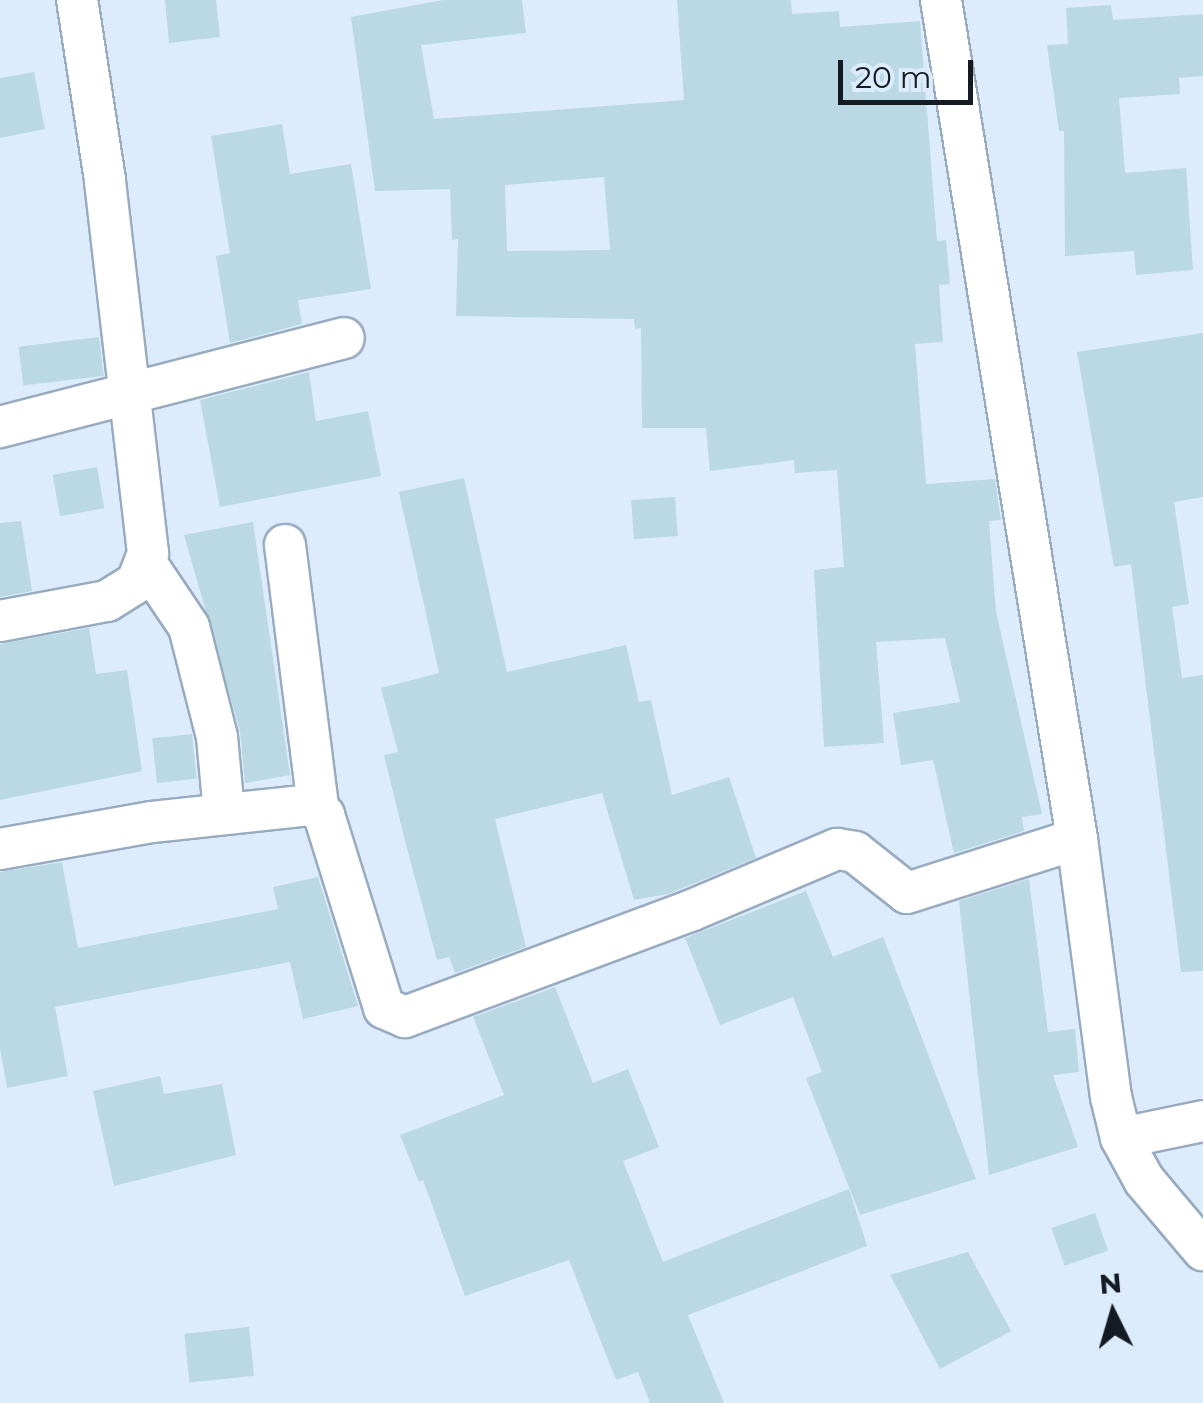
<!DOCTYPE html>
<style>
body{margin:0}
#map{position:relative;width:1203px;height:1403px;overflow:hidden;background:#dcecfd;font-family:Montserrat,sans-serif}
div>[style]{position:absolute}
.building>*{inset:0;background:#bad9e4;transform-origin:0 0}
.roads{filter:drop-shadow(2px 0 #98abc0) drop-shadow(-2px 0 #98abc0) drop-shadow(0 2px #98abc0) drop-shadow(0 -2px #98abc0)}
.minor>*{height:40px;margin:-20px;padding:0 20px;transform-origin:20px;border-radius:20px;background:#fff}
span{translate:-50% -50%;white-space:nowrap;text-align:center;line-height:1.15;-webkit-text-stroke:8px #dcecfd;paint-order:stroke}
.north{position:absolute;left:1063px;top:1263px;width:100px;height:100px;-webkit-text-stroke:8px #dcecfd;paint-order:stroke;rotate:355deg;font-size:28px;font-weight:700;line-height:40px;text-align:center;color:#141b23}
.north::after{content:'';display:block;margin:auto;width:35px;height:45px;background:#141b23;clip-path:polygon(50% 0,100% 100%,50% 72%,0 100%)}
.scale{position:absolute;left:838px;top:60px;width:135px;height:45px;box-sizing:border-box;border:5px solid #141b23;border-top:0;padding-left:12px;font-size:30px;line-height:35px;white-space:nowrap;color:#141b23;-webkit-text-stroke:8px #dcecfd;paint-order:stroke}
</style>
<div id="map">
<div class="building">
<div style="clip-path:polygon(165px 0,216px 0,220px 37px,169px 43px)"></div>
<div style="clip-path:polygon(evenodd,443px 0,522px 0,526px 33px,421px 45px,434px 119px,684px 100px,677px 0,791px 0,792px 14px,839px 11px,840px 27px,920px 21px,937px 241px,946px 240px,950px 284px,939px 285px,943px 342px,915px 344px,926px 484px,995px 479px,1001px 520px,989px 521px,996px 612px,1042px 814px,1022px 817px,1024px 831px,954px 853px,933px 760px,901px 765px,893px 713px,960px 702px,945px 638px,876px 642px,884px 743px,824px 747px,814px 570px,844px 567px,837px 470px,795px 473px,794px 460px,710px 471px,706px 428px,642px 428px,641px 328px,635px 329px,634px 319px,456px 316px,458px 239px,452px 240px,450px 189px,375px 191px,351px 17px,443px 0,604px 177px,610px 250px,507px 251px,505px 185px,604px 177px)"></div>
<div style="clip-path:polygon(1111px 5px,1113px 20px,1203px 14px,1203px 76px,1179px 78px,1180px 94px,1119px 98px,1125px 173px,1186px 168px,1193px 270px,1136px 275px,1134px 251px,1065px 256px,1064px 131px,1059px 131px,1047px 45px,1068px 44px,1066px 8px)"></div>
<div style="clip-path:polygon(34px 72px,45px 129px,0 138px,0 78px)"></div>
<div style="clip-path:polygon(282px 124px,290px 174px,351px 164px,371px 289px,298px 300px,302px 324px,230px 343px,216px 256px,230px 253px,211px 136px)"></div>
<div style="clip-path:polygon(1203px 333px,1203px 497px,1174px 502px,1189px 604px,1172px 607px,1182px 678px,1203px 675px,1203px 971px,1181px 972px,1131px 564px,1114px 567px,1077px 352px)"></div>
<div style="left:99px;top:337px;width:39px;height:81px;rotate:83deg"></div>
<div style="clip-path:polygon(309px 372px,316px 421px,368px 411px,381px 476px,220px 507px,200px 400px)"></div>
<div style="left:97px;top:467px;width:42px;height:45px;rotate:80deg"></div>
<div style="clip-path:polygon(464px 478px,507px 672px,626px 645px,639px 702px,651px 700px,672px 795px,729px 777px,756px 858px,668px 894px,634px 900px,602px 793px,495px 819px,526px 947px,455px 973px,449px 957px,437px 960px,405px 841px,384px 755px,398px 752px,381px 688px,439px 673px,399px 492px)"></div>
<div style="left:675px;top:497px;width:39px;height:44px;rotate:86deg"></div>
<div style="clip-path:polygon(21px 521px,32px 591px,0 597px,0 523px)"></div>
<div style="clip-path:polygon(253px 522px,290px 775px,245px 783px,240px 731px,184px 535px)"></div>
<div style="clip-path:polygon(89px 628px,96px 674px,127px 670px,142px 771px,0 800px,0 644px)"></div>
<div style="left:192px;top:734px;width:45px;height:40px;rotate:84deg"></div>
<div style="clip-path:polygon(62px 862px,78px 948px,278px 909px,273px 887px,318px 877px,358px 1006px,303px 1019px,290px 962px,55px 1007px,68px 1076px,7px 1088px,0 1048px,0 872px)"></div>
<div style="clip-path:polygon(1029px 879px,1048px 1032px,1075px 1029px,1079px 1072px,1053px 1075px,1078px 1147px,989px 1175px,959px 901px)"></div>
<div style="clip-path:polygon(806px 891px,833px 957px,883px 937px,976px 1179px,860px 1215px,806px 1078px,822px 1072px,793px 997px,720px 1025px,685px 938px)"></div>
<div style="clip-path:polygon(555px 987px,593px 1083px,628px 1069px,659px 1147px,623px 1161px,663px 1262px,849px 1189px,867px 1246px,688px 1315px,724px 1403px,650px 1403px,638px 1372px,616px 1380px,569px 1260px,465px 1296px,423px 1180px,419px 1182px,400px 1135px,504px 1095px,473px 1017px)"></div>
<div style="clip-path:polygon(160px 1076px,164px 1094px,222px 1084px,236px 1155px,114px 1186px,93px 1091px)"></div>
<div style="left:1095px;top:1213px;width:40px;height:46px;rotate:71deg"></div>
<div style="clip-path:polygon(968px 1252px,1011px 1331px,940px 1369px,890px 1275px)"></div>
<div style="left:249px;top:1327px;width:49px;height:65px;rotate:84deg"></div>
</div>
<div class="roads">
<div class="minor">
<div style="left:941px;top:0;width:850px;rotate:80.79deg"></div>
<div style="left:1077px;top:839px;width:260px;rotate:82.5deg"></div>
<div style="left:1111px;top:1097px;width:42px;rotate:76.3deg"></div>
<div style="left:1121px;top:1138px;width:48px;rotate:61.3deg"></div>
<div style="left:1144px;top:1180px;width:92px;rotate:49.9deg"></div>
<div style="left:0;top:427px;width:355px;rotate:-14.5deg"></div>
<div style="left:285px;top:545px;width:265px;rotate:82.8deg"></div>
<div style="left:146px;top:563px;width:77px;rotate:56.1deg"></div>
<div style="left:189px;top:627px;width:114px;rotate:75.7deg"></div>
<div style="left:217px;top:737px;width:75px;rotate:84.7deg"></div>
<div style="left:0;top:621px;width:109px;rotate:-10.6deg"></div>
<div style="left:107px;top:601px;width:36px;rotate:-32deg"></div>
<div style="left:137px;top:582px;width:31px;rotate:-69deg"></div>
<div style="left:148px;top:553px;width:375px;rotate:-96.6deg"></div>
<div style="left:105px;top:180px;width:182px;rotate:-98.8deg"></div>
<div style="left:0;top:849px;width:154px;rotate:-10.1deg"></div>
<div style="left:152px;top:822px;width:161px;rotate:-6.1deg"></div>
<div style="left:312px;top:805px;width:16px;rotate:40deg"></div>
<div style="left:324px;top:815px;width:202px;rotate:72.7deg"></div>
<div style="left:384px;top:1008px;width:23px;rotate:23deg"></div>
<div style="left:405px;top:1017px;width:304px;rotate:-20.4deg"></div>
<div style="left:690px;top:911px;width:160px;rotate:-22.9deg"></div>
<div style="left:837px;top:849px;width:18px;rotate:9deg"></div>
<div style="left:855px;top:852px;width:66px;rotate:38.3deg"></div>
<div style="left:907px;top:893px;width:178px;rotate:-17.6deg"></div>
<div style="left:1121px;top:1138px;width:84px;rotate:-11.7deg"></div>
</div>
</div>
<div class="north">N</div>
<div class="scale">20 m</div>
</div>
